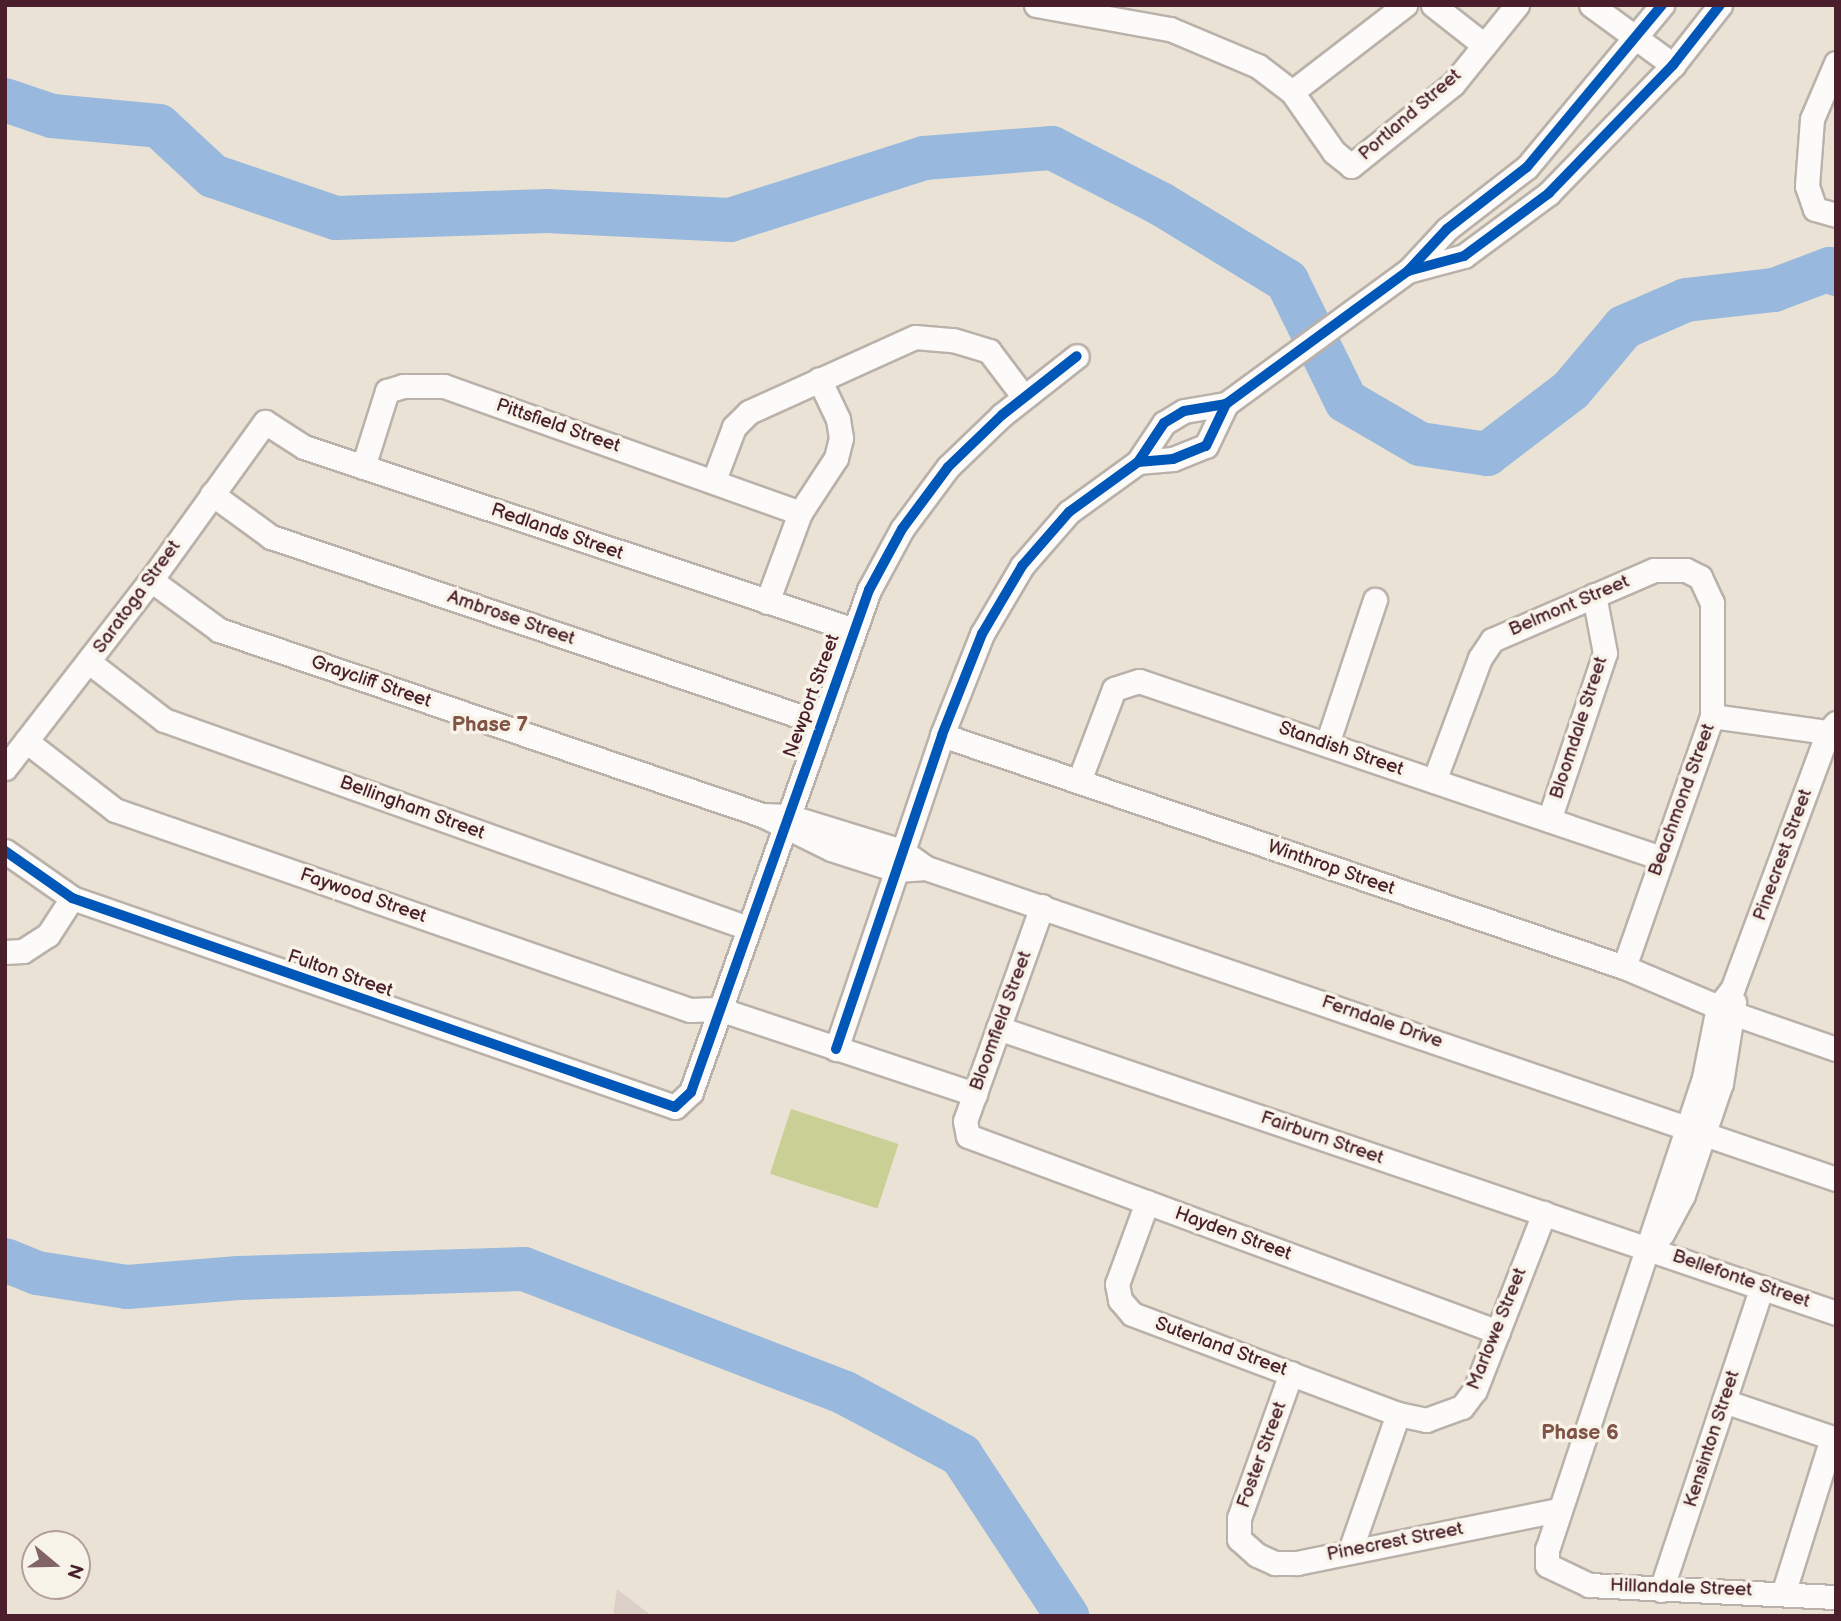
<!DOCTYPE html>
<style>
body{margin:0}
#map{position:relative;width:1841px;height:1621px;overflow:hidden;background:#eae2d4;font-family:"Balsamiq Sans",sans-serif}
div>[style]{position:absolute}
.industrial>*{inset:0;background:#dccfc8}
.green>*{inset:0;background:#cacf95;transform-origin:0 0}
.river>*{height:44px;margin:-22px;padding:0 22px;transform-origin:22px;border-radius:22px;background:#98b9dd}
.roads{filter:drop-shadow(2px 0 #bab1aa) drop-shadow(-2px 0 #bab1aa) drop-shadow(0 2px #bab1aa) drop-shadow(0 -2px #bab1aa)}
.minor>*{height:23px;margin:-11.5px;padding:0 11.5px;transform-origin:11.5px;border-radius:11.5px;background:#fcfbf9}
.cycleway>*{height:10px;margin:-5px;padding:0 5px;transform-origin:5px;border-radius:5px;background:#0057b8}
span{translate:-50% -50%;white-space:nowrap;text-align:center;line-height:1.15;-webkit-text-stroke:7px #f7f3e8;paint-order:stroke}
.street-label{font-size:19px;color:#4a1f2b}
.neighbourhood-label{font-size:21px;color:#815446;font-weight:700}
.frame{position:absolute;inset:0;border:7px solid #4a1f2b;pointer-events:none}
.north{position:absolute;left:21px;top:1530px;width:70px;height:70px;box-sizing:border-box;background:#f7f3e8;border:2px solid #b29e9c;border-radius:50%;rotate:109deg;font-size:19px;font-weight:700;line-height:28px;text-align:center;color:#4a1f2b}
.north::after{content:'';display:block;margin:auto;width:24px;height:32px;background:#826366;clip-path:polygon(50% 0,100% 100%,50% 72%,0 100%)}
</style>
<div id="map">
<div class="industrial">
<div style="clip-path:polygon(617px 1589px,652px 1616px,613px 1616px)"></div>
</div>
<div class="green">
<div style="left:791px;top:1109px;width:113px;height:68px;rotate:18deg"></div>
</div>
<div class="river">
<div style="left:5px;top:100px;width:50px;rotate:18.8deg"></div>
<div style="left:52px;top:116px;width:107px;rotate:5.3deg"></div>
<div style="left:159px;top:126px;width:74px;rotate:42.8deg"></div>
<div style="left:213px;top:176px;width:130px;rotate:18.9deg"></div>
<div style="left:336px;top:218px;width:211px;rotate:-1.9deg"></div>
<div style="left:547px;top:211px;width:183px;rotate:2.8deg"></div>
<div style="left:730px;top:220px;width:204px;rotate:-17.7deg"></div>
<div style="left:924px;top:158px;width:128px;rotate:-4.5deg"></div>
<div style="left:1052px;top:148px;width:123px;rotate:27.2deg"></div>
<div style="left:1161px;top:204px;width:148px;rotate:31.4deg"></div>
<div style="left:1287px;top:281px;width:134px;rotate:63.8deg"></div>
<div style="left:1346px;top:401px;width:86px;rotate:30.2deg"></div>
<div style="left:1420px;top:444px;width:68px;rotate:8.5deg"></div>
<div style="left:1487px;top:454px;width:106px;rotate:-37.3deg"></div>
<div style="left:1571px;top:390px;width:82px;rotate:-49.9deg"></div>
<div style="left:1624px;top:327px;width:68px;rotate:-23.5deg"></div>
<div style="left:1686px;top:300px;width:89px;rotate:-6.5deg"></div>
<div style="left:1774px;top:290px;width:60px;rotate:-20.6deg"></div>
<div style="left:1830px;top:269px;width:8px;rotate:40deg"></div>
<div style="left:5px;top:1260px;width:35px;rotate:22deg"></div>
<div style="left:37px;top:1273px;width:91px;rotate:8.8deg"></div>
<div style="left:127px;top:1287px;width:112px;rotate:-4.6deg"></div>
<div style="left:239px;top:1278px;width:285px;rotate:-1.8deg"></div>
<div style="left:524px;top:1269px;width:344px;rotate:21.1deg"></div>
<div style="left:845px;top:1393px;width:132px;rotate:28.1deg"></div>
<div style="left:961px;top:1455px;width:193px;rotate:56.6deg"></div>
</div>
<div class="roads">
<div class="minor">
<div style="left:1036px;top:5px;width:136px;rotate:10.2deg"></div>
<div style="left:1170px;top:29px;width:95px;rotate:22.8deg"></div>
<div style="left:1258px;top:66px;width:43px;rotate:37.4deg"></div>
<div style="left:1292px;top:92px;width:73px;rotate:55deg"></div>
<div style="left:1334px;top:152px;width:22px;rotate:39deg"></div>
<div style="left:1351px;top:166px;width:131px;rotate:-38.8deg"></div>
<div style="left:1453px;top:84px;width:102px;rotate:-51deg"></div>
<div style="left:1433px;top:5px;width:65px;rotate:38.1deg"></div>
<div style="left:1591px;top:5px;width:102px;rotate:36.2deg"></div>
<div style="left:1836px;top:63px;width:61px;rotate:113.2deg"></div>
<div style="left:1812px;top:119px;width:67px;rotate:94.3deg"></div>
<div style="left:1807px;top:186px;width:24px;rotate:71deg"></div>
<div style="left:1815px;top:209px;width:22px;rotate:16deg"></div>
<div style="left:1292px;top:92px;width:143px;rotate:-37.6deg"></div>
<div style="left:1408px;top:271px;width:58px;rotate:-15deg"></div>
<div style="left:1464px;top:256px;width:106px;rotate:-36.5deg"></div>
<div style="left:1549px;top:193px;width:178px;rotate:-45.9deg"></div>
<div style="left:1673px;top:65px;width:76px;rotate:-51.9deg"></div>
<div style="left:1138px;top:462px;width:35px;rotate:-5deg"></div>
<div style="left:1173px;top:459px;width:35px;rotate:-22deg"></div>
<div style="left:1206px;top:446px;width:47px;rotate:-64.5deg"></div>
<div style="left:1226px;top:404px;width:225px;rotate:-36.2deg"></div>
<div style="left:1408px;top:271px;width:57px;rotate:-47.1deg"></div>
<div style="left:1447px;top:229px;width:101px;rotate:-37.8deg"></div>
<div style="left:1527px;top:167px;width:211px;rotate:-50.2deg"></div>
<div style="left:363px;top:467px;width:80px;rotate:-72.5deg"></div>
<div style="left:387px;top:391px;width:17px;rotate:-17deg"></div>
<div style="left:403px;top:386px;width:41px"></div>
<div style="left:444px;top:386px;width:378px;rotate:19.6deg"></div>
<div style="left:714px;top:480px;width:57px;rotate:-69.3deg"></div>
<div style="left:734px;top:427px;width:21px;rotate:-45deg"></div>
<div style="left:749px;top:412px;width:182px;rotate:-24.3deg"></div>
<div style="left:915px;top:337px;width:38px;rotate:5deg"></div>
<div style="left:953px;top:340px;width:38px;rotate:17deg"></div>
<div style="left:989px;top:351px;width:56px;rotate:52.9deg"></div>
<div style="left:212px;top:494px;width:73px;rotate:36.1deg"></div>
<div style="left:271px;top:537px;width:580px;rotate:18.72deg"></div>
<div style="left:151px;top:580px;width:84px;rotate:36.3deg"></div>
<div style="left:219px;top:630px;width:574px;rotate:18.81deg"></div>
<div style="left:762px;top:815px;width:77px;rotate:26.2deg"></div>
<div style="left:831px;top:849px;width:68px;rotate:17.9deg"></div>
<div style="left:896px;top:870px;width:30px;rotate:-4deg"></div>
<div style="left:767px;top:602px;width:95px;rotate:-69.7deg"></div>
<div style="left:800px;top:513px;width:66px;rotate:-56.8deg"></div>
<div style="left:836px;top:458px;width:21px;rotate:-76deg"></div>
<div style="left:841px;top:438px;width:19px;rotate:-99deg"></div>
<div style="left:838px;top:419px;width:44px;rotate:-115.4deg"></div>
<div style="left:89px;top:662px;width:95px;rotate:37.7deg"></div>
<div style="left:164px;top:720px;width:620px;rotate:19.6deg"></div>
<div style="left:1712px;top:716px;width:117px;rotate:7.9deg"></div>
<div style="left:1836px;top:723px;width:12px;rotate:132deg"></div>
<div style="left:1828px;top:732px;width:273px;rotate:110.4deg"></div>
<div style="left:1733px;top:988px;width:24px;rotate:128deg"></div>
<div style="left:1718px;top:1007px;width:72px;rotate:101.2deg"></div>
<div style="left:1704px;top:1078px;width:496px;rotate:108.4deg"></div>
<div style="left:1547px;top:1549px;width:16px;rotate:90deg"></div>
<div style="left:1547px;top:1565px;width:47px;rotate:25.5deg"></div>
<div style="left:1589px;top:1585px;width:247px;rotate:2.8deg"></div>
<div style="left:942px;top:735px;width:720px;rotate:18.79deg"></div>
<div style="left:1624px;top:967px;width:121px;rotate:22.9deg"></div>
<div style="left:1735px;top:1014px;width:107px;rotate:19.1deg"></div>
<div style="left:26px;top:741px;width:113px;rotate:37.8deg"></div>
<div style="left:115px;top:810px;width:609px;rotate:19.18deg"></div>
<div style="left:690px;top:1010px;width:29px;rotate:-2deg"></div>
<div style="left:719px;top:1009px;width:270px;rotate:18.4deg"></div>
<div style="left:1327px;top:744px;width:152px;rotate:-71.6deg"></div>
<div style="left:5px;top:768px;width:238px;rotate:-52.2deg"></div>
<div style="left:151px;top:580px;width:195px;rotate:-54.2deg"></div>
<div style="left:265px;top:422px;width:46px;rotate:32.7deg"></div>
<div style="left:304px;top:447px;width:580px;rotate:18.4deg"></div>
<div style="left:1079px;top:781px;width:98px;rotate:-69.2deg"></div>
<div style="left:1114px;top:689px;width:26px;rotate:-18deg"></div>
<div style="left:1139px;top:681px;width:551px;rotate:18.73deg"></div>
<div style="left:1434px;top:781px;width:131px;rotate:-69.5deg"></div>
<div style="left:1480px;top:658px;width:22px;rotate:-56deg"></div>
<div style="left:1492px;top:640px;width:176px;rotate:-23.4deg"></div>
<div style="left:1654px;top:570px;width:32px"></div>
<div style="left:1686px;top:570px;width:16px;rotate:27deg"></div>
<div style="left:1700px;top:577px;width:29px;rotate:65deg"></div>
<div style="left:1712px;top:603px;width:113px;rotate:90deg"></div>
<div style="left:1712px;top:716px;width:266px;rotate:109.3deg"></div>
<div style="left:762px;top:815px;width:26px;rotate:2deg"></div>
<div style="left:788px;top:816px;width:119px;rotate:17.1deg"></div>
<div style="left:902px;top:851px;width:29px;rotate:35deg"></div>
<div style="left:926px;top:868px;width:962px;rotate:18.87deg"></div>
<div style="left:1549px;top:820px;width:176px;rotate:-71.5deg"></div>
<div style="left:1605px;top:653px;width:59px;rotate:-100.7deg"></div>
<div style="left:5px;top:851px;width:82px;rotate:35deg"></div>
<div style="left:72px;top:898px;width:638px;rotate:19.12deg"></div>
<div style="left:675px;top:1107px;width:22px;rotate:-43deg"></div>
<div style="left:691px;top:1092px;width:533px;rotate:-70.48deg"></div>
<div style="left:869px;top:590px;width:69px;rotate:-61.6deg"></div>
<div style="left:902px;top:529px;width:77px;rotate:-53.4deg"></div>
<div style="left:948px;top:467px;width:75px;rotate:-43.9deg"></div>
<div style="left:1002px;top:415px;width:95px;rotate:-38.2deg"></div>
<div style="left:1042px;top:906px;width:228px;rotate:109.7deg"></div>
<div style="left:965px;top:1121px;width:15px;rotate:79deg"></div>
<div style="left:968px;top:1136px;width:565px;rotate:20.29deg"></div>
<div style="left:5px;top:952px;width:18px;rotate:-3deg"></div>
<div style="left:23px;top:951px;width:30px;rotate:-33deg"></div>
<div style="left:48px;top:935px;width:44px;rotate:-57deg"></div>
<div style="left:998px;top:1028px;width:885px;rotate:18.78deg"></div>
<div style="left:836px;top:1049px;width:331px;rotate:-71.3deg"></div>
<div style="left:942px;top:735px;width:109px;rotate:-68.4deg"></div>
<div style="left:982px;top:634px;width:79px;rotate:-59.5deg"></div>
<div style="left:1022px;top:566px;width:72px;rotate:-49deg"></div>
<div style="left:1069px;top:512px;width:85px;rotate:-35.9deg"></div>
<div style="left:1138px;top:462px;width:47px;rotate:-56.3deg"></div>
<div style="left:1164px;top:423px;width:23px;rotate:-31deg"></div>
<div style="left:1184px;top:411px;width:43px;rotate:-9.5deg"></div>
<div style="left:1147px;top:1202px;width:87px;rotate:110.1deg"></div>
<div style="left:1117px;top:1284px;width:16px;rotate:79deg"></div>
<div style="left:1120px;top:1300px;width:18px;rotate:49deg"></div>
<div style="left:1132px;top:1314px;width:284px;rotate:20.6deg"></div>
<div style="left:1398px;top:1414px;width:29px;rotate:12deg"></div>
<div style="left:1426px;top:1420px;width:38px;rotate:-20deg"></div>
<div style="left:1462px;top:1407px;width:21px;rotate:-53deg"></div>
<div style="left:1475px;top:1390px;width:190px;rotate:-68.7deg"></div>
<div style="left:1662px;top:1234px;width:44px;rotate:-61.7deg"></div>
<div style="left:1683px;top:1195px;width:118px;rotate:-71.3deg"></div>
<div style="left:1721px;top:1083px;width:82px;rotate:-80.9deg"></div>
<div style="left:1291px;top:1373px;width:154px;rotate:109.7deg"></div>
<div style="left:1239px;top:1518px;width:21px;rotate:90deg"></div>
<div style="left:1239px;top:1539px;width:24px;rotate:42deg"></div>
<div style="left:1257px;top:1555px;width:20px;rotate:24deg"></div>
<div style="left:1275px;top:1563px;width:22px"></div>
<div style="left:1297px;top:1563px;width:266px;rotate:-11.5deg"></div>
<div style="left:1724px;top:1401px;width:118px;rotate:18.7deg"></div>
<div style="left:1351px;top:1548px;width:142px;rotate:-70.7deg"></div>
<div style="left:1661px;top:1590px;width:319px;rotate:-71.6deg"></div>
<div style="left:1784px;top:1591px;width:160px;rotate:-72.6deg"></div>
</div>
</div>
<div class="cycleway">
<div style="left:1408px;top:271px;width:58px;rotate:-15deg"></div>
<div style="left:1464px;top:256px;width:106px;rotate:-36.5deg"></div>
<div style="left:1549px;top:193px;width:178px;rotate:-45.9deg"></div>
<div style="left:1673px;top:65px;width:76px;rotate:-51.9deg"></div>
<div style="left:1138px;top:462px;width:35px;rotate:-5deg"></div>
<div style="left:1173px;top:459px;width:35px;rotate:-22deg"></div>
<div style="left:1206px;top:446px;width:47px;rotate:-64.5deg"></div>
<div style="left:1226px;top:404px;width:225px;rotate:-36.2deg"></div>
<div style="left:1408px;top:271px;width:57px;rotate:-47.1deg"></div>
<div style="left:1447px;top:229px;width:101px;rotate:-37.8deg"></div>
<div style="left:1527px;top:167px;width:211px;rotate:-50.2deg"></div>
<div style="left:5px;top:851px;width:82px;rotate:35deg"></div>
<div style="left:72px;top:898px;width:638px;rotate:19.12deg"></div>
<div style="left:675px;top:1107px;width:22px;rotate:-43deg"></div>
<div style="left:691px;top:1092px;width:533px;rotate:-70.48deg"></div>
<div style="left:869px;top:590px;width:69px;rotate:-61.6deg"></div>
<div style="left:902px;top:529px;width:77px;rotate:-53.4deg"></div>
<div style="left:948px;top:467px;width:75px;rotate:-43.9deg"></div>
<div style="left:1002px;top:415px;width:95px;rotate:-38.2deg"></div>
<div style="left:836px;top:1049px;width:331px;rotate:-71.3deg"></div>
<div style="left:942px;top:735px;width:109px;rotate:-68.4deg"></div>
<div style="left:982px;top:634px;width:79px;rotate:-59.5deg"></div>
<div style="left:1022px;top:566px;width:72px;rotate:-49deg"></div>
<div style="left:1069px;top:512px;width:85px;rotate:-35.9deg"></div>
<div style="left:1138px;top:462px;width:47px;rotate:-56.3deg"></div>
<div style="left:1164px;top:423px;width:23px;rotate:-31deg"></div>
<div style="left:1184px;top:411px;width:43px;rotate:-9.5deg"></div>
</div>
<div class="street-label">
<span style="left:1410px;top:115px;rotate:-41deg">Portland Street</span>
<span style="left:558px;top:426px;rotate:19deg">Pittsfield Street</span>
<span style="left:557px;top:532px;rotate:19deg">Redlands Street</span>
<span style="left:137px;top:597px;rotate:-54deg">Saratoga Street</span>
<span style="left:1569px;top:606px;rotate:-23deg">Belmont Street</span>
<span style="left:511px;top:618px;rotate:19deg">Ambrose Street</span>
<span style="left:371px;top:682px;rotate:19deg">Graycliff Street</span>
<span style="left:812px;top:696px;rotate:-70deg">Newport Street</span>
<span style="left:1579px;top:728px;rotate:-72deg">Bloomdale Street</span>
<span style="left:1341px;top:749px;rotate:19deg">Standish Street</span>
<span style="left:1682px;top:800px;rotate:-70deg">Beachmond Street</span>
<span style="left:412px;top:808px;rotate:20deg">Bellingham Street</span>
<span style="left:1783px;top:855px;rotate:-70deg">Pinecrest Street</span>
<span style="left:1331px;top:868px;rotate:19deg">Winthrop Street</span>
<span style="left:363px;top:896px;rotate:19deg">Faywood Street</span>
<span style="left:340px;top:974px;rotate:19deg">Fulton Street</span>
<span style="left:1001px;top:1021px;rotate:-70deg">Bloomfield Street</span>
<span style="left:1382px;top:1022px;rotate:19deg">Ferndale Drive</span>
<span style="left:1322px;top:1138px;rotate:19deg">Fairburn Street</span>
<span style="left:1233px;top:1234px;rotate:20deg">Hayden Street</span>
<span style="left:1741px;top:1279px;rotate:19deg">Bellefonte Street</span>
<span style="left:1497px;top:1329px;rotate:-68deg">Marlowe Street</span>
<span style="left:1221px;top:1347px;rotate:20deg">Suterland Street</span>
<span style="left:1712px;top:1439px;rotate:-72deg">Kensinton Street</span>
<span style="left:1262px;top:1455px;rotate:-70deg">Foster Street</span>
<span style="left:1395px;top:1542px;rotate:-11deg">Pinecrest Street</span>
<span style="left:1681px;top:1588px;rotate:2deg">Hillandale Street</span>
</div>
<div class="neighbourhood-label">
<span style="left:490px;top:725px">Phase 7</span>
<span style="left:1580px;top:1433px">Phase 6</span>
</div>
<div class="frame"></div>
<div class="north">N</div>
</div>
